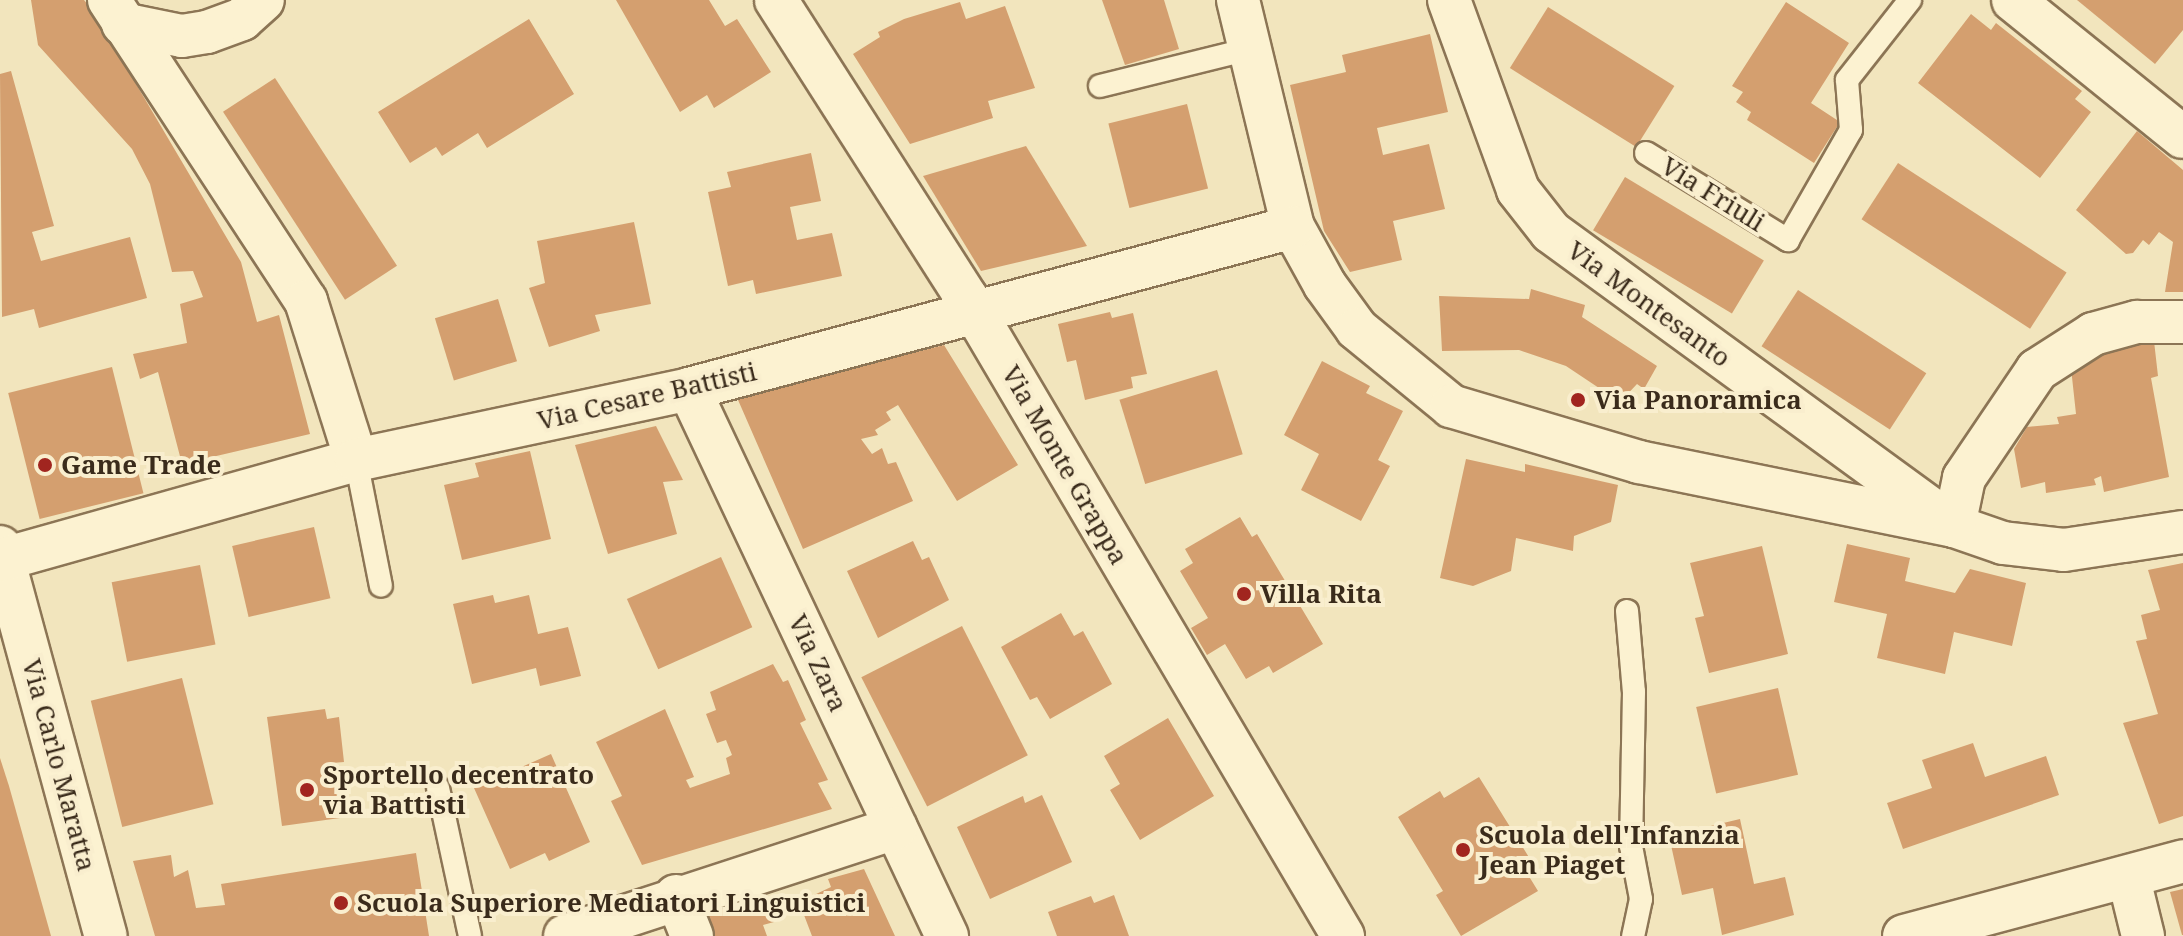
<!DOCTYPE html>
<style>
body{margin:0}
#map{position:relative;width:2183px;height:936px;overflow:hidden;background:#f2e5bd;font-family:"Noto Serif",serif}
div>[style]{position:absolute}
.building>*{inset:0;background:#d49f6f;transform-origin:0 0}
.roads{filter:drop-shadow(2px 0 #8c7555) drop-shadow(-2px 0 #8c7555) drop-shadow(0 2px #8c7555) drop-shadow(0 -2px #8c7555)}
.service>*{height:22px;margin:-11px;padding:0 11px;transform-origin:11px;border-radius:11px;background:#fcf2d1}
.minor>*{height:42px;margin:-21px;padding:0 21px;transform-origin:21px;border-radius:21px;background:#fcf2d1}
.dots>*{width:22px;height:22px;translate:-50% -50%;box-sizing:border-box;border:4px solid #f9eece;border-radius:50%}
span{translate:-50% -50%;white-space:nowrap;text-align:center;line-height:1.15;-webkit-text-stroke:8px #f9eece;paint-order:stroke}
.street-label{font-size:26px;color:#3a2b1b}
.poi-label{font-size:26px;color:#3a2b1b;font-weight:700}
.left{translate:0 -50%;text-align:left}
</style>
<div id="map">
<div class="building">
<div style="clip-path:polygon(31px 0,84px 0,93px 11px,241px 262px,257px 322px,279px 315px,310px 434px,182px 464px,158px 372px,140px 379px,133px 354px,187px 343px,180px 304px,203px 297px,193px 271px,172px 272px,150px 184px,132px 149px,38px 45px)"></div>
<div style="clip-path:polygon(616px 0,709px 0,725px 26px,737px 19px,771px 72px,714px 108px,707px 95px,680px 112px)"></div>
<div style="clip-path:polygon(1102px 0,1164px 0,1179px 49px,1125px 65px)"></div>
<div style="clip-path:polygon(2077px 0,2183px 0,2183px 30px,2155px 64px)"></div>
<div style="clip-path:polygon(960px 2px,966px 19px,1005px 6px,1035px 88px,988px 101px,993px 118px,910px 144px,853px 54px,880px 37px,878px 32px,904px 19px)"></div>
<div style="clip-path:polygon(1786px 2px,1849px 43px,1811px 103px,1840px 122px,1814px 163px,1747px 120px,1751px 112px,1736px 102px,1743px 92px,1732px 86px)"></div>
<div style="left:1548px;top:7px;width:149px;height:72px;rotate:32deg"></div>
<div style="clip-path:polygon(1971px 14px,1991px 30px,1996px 23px,2082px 91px,2075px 99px,2091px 112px,2040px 178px,1918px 83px)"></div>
<div style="clip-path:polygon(529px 19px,574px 94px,487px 148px,478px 133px,442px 156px,436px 147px,410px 163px,378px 112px)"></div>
<div style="clip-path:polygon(1430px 34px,1448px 112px,1377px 128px,1383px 155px,1429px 144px,1445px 209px,1393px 221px,1402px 260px,1350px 272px,1324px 231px,1290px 85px,1346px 72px,1342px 55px)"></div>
<div style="clip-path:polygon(11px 71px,54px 226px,32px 232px,41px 261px,130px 237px,147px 298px,39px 328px,34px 309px,2px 317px,0 74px)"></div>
<div style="left:275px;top:78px;width:224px;height:62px;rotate:57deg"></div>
<div style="left:1187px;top:104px;width:87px;height:81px;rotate:76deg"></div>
<div style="clip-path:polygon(2137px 131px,2183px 170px,2183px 292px,2165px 292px,2173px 242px,2159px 232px,2149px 245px,2143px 240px,2133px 253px,2126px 254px,2076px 210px)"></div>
<div style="clip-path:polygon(1026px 146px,1087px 246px,981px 271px,923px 176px)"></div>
<div style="clip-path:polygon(811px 153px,821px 201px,790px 207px,797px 240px,832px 233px,842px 276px,756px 294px,753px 280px,728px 286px,708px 192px,731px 187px,727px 172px)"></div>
<div style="left:1898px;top:163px;width:201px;height:67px;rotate:33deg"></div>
<div style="left:1625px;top:177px;width:162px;height:62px;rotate:31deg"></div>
<div style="clip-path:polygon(634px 222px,651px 304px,595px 315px,600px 331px,549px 347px,529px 288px,545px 283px,537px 241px)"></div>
<div style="clip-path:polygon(1531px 289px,1585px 305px,1582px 317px,1657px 366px,1644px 389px,1637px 384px,1620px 402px,1566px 366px,1519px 350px,1442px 351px,1439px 296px,1529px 299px)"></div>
<div style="left:1798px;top:290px;width:153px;height:67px;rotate:33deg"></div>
<div style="left:498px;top:299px;width:65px;height:66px;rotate:73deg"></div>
<div style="clip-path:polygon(1110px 312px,1112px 318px,1133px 313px,1147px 374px,1131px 377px,1133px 388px,1085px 400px,1076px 360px,1067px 362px,1058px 324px)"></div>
<div style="clip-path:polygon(2154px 341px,2158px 376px,2151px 378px,2169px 477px,2104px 492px,2101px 476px,2094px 479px,2096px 485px,2046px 493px,2045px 482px,2021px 488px,2014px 449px,2027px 427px,2059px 424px,2057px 417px,2076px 414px,2071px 368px,2094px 349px)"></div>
<div style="clip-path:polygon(944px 345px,1018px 465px,957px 501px,898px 405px,886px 412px,891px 420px,875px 430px,878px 435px,861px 439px,872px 454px,882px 448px,888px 464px,896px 462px,913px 501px,803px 549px,735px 393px,855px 357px,857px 367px)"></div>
<div style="clip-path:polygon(1322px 361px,1370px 386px,1366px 393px,1403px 411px,1378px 460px,1390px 466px,1361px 521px,1301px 490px,1319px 454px,1284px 435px)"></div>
<div style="left:112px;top:367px;width:130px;height:107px;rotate:76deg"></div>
<div style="left:1217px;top:370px;width:88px;height:102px;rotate:73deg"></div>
<div style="clip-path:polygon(656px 426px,683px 480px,663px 482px,677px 534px,608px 554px,575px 445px)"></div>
<div style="clip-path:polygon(530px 451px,551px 539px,462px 560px,444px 485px,479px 477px,475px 463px)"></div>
<div style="clip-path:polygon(1466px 459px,1525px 472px,1525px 464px,1618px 485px,1611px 522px,1574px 536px,1573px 551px,1516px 538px,1511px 571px,1473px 586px,1440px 578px)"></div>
<div style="clip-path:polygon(1240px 517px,1252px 537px,1257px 534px,1323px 644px,1273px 673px,1269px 666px,1246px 679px,1225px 644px,1207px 655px,1191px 628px,1208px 618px,1180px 571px,1193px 563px,1185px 549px)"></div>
<div style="left:314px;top:527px;width:73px;height:84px;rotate:77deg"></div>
<div style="clip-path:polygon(913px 541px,922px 560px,929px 557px,949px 600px,878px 638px,847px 571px)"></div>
<div style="clip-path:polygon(1847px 544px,1910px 558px,1905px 581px,1955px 593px,1970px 569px,2026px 583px,2012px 646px,1954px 632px,1945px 674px,1877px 658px,1887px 614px,1834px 602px)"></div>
<div style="clip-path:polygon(1762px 546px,1788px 654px,1709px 673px,1695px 618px,1704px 616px,1690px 563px)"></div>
<div style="left:721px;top:557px;width:77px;height:103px;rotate:66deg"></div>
<div style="clip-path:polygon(2183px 563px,2183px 816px,2159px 824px,2123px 723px,2158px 714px,2136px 641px,2147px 639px,2141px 615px,2160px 610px,2148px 570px)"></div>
<div style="left:200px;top:565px;width:81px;height:90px;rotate:79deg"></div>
<div style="clip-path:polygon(493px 595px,495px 603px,529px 595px,538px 634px,568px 627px,581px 676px,540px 686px,536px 668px,472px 684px,453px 604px)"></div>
<div style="clip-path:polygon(1061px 613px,1074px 636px,1083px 631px,1112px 684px,1050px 719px,1037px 697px,1030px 700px,1001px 647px)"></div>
<div style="left:962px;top:626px;width:145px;height:113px;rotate:63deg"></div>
<div style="clip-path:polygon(773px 664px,783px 682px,788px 680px,806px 720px,800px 723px,828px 780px,818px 783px,832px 809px,642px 865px,611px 801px,622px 796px,596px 742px,665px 709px,694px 777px,686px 780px,690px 788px,730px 774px,726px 758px,732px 755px,726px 740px,717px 743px,706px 714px,716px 710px,710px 692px)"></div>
<div style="left:182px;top:678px;width:130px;height:94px;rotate:76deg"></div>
<div style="left:1778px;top:688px;width:89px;height:84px;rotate:77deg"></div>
<div style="clip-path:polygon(325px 709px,327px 719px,339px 717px,344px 762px,332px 763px,340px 818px,282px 826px,267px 717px)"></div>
<div style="clip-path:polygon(1168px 718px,1214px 796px,1140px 840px,1110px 790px,1120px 784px,1104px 756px)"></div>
<div style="clip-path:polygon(1973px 743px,1985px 777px,2046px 756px,2059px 795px,1903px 849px,1887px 803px,1932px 788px,1922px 760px)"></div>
<div style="clip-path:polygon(551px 754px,590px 842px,549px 861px,545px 853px,510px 869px,474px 788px)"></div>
<div style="clip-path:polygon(0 758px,9px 786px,51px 936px,0 936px)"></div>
<div style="clip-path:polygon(1479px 777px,1530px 859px,1522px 865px,1538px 891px,1461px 936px,1436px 895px,1443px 891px,1398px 817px,1440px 791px,1444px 798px)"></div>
<div style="clip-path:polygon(1042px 795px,1072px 862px,990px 899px,957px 827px,1023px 796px,1025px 803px)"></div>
<div style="clip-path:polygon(1740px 819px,1754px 884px,1785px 877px,1794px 915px,1722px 935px,1713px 888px,1682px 895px,1669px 836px)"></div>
<div style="clip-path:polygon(416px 853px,429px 936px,155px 936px,133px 861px,171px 855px,174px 877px,188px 870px,196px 908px,225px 905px,221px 884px)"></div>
<div style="clip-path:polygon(864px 869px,895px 936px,812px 936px,799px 902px,831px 887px,828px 879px)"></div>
<div style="clip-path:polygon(2183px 889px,2183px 935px,2182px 935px,2170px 892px)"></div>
<div style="clip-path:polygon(764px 892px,774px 922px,763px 925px,767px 936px,712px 936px,704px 913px)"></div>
<div style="clip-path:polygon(1114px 895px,1129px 936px,1057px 936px,1048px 912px,1091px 896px,1094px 903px)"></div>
</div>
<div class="roads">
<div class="service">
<div style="left:1100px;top:86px;width:154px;rotate:-13.9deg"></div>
<div style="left:1646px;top:153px;width:167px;rotate:31.5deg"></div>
<div style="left:1788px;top:240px;width:127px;rotate:-60.2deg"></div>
<div style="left:1851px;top:130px;width:50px;rotate:-94.6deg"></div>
<div style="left:1847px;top:80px;width:102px;rotate:-51.8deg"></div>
<div style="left:356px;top:460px;width:128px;rotate:78.8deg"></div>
<div style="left:1627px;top:611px;width:81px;rotate:85.1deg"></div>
<div style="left:1634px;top:692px;width:154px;rotate:91.1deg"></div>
<div style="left:1631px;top:846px;width:54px;rotate:79.3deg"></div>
<div style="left:1641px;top:899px;width:38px;rotate:102deg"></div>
<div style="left:438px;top:788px;width:151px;rotate:77.8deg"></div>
</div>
<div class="minor">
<div style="left:109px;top:0;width:360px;rotate:56.8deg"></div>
<div style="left:306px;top:301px;width:167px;rotate:72.5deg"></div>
<div style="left:776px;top:0;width:353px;rotate:57.4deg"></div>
<div style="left:966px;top:297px;width:742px;rotate:59.46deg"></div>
<div style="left:1238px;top:0;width:234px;rotate:76.4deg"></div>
<div style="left:1293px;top:227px;width:66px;rotate:61.1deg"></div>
<div style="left:1325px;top:285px;width:54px;rotate:54deg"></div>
<div style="left:1357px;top:329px;width:122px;rotate:39.3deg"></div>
<div style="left:1451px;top:406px;width:196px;rotate:16.6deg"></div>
<div style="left:1639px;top:462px;width:321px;rotate:11.5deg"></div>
<div style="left:1954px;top:526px;width:52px;rotate:19.1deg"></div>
<div style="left:2003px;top:543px;width:61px;rotate:6.5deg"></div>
<div style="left:2064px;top:550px;width:120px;rotate:-8.6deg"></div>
<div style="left:1449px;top:0;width:202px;rotate:70deg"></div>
<div style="left:1518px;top:190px;width:53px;rotate:51.8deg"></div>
<div style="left:1551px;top:232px;width:499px;rotate:36.1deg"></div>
<div style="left:1954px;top:526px;width:49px;rotate:-78.2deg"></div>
<div style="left:1964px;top:478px;width:130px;rotate:-55.9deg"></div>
<div style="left:2037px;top:370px;width:67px;rotate:-32.7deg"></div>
<div style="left:2093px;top:334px;width:46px;rotate:-15.3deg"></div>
<div style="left:2137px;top:322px;width:46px"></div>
<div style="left:2013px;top:0;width:218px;rotate:38.9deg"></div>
<div style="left:123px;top:24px;width:60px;rotate:11.5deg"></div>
<div style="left:182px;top:36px;width:25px;rotate:-9deg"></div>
<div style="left:207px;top:32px;width:37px;rotate:-20deg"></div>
<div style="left:242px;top:19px;width:28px;rotate:-42deg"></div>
<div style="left:689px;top:389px;width:605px;rotate:64.75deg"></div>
<div style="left:0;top:547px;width:403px;rotate:74.8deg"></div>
<div style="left:0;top:560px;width:370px;rotate:-15.7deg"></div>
<div style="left:356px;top:460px;width:340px;rotate:-12deg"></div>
<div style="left:689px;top:389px;width:625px;rotate:-15.01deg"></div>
<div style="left:2129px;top:879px;width:59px;rotate:76.2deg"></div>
<div style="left:676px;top:896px;width:43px;rotate:68.2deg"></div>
<div style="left:565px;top:936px;width:348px;rotate:-18.1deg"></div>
<div style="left:1904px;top:936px;width:289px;rotate:-15deg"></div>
</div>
</div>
<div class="dots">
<div style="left:1578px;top:400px;background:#a1251f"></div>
<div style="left:45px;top:465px;background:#a1251f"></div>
<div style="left:1244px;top:594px;background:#a1251f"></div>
<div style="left:307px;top:790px;background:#a1251f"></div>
<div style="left:1463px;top:850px;background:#a1251f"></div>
<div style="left:341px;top:903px;background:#a1251f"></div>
</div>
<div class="street-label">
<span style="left:1713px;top:194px;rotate:32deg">Via Friuli</span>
<span style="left:1649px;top:304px;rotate:36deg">Via Montesanto</span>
<span style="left:647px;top:396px;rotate:-13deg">Via Cesare Battisti</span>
<span style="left:1065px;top:465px;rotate:60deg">Via Monte Grappa</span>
<span style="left:818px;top:663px;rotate:65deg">Via Zara</span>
<span style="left:59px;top:765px;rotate:75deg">Via Carlo Maratta</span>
</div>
<div class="poi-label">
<span class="left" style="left:1594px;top:400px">Via Panoramica</span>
<span class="left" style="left:61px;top:465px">Game Trade</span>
<span class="left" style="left:1260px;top:594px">Villa Rita</span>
<span class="left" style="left:323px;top:790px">Sportello decentrato<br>via Battisti</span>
<span class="left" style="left:1479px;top:850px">Scuola dell'Infanzia<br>Jean Piaget</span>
<span class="left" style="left:357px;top:903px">Scuola Superiore Mediatori Linguistici</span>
</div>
</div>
